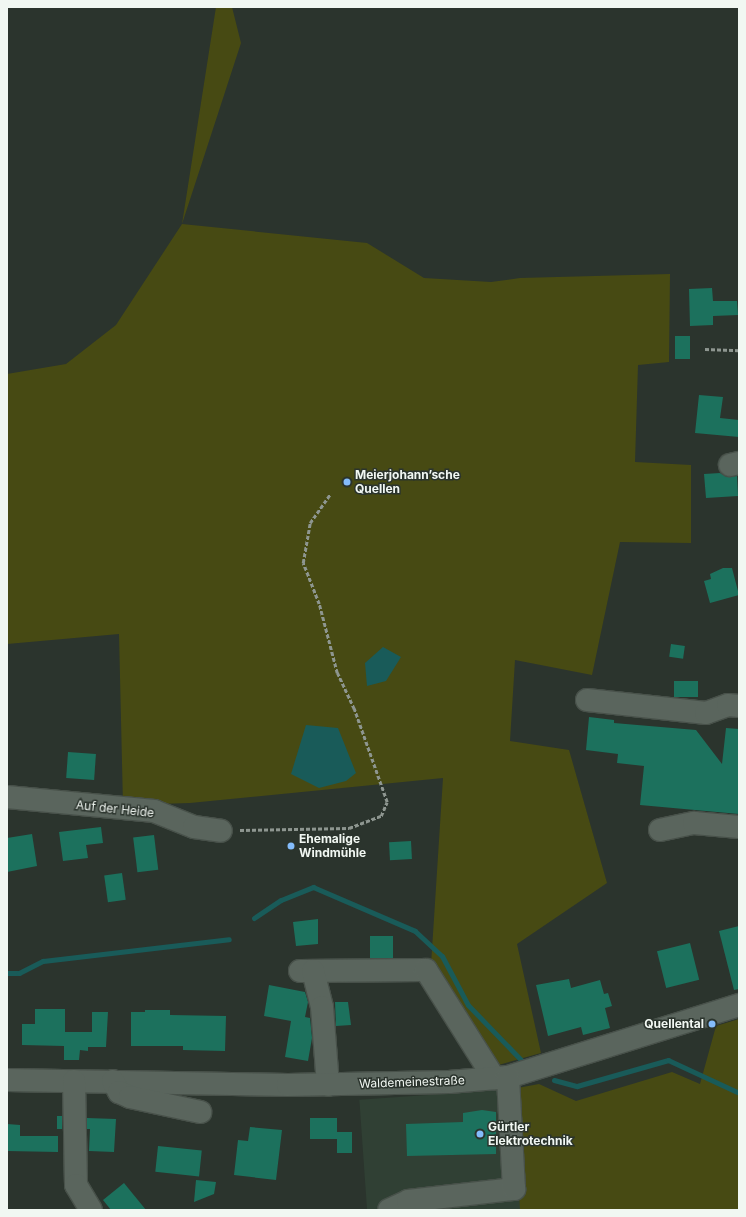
<!DOCTYPE html>
<meta charset="utf-8">
<style>
body{margin:0}
#map{position:relative;width:746px;height:1217px;overflow:hidden;background:#2b342d;font-family:Inter,sans-serif}
div>[style]{position:absolute}
.built>*{inset:0;background:#304034;transform-origin:0 0}
.green>*{inset:0;background:#474a13}
.water>*{inset:0;background:#195b59}
.stream>*{height:5px;margin:-2.5px;padding:0 2.5px;transform-origin:2.5px;border-radius:2.5px;background:#195b59}
.building>*{inset:0;background:#1c715d;transform-origin:0 0}
.path>*{height:2.5px;margin-top:-1.25px;transform-origin:0;background:repeating-linear-gradient(90deg,#8e9690 0 4px,transparent 0 6px)}
.roads{filter:drop-shadow(1px 0 #48514a) drop-shadow(-1px 0 #48514a) drop-shadow(0 1px #48514a) drop-shadow(0 -1px #48514a)}
.minor>*{height:22px;margin:-11px;padding:0 11px;transform-origin:11px;border-radius:11px;background:#5a655d}
.dots>*{width:11px;height:11px;translate:-50% -50%;box-sizing:border-box;border:2px solid #2b342d;border-radius:50%}
span{translate:-50% -50%;white-space:nowrap;text-align:center;line-height:1.15;-webkit-text-stroke:3px #2b342d;paint-order:stroke}
.poi-label{font-size:12px;color:#f1f7f2;font-weight:700}
.left{translate:0 -50%;text-align:left}
.right{translate:-100% -50%;text-align:right}
.street-label{font-size:12px;color:#f1f7f2}
.frame{position:absolute;inset:0;border:8px solid #f1f7f2;pointer-events:none}
</style>
<div id="map">
<div class="built">
<div style="left:512px;top:1089px;width:121px;height:153px;rotate:86deg"></div>
</div>
<div class="green">
<div style="clip-path:polygon(216px 7px,232px 7px,241px 43px,182px 224px,367px 243px,424px 278px,491px 282px,520px 278px,670px 274px,669px 362px,638px 365px,635px 462px,691px 465px,691px 543px,620px 542px,592px 675px,515px 660px,510px 741px,569px 750px,607px 883px,517px 944px,541px 1053px,495px 1066px,431px 965px,443px 778px,190px 803px,123px 805px,119px 634px,7px 644px,7px 374px,66px 364px,116px 325px,182px 224px)"></div>
<div style="clip-path:polygon(739px 1019px,739px 1210px,520px 1210px,512px 1089px,539px 1084px,576px 1101px,672px 1072px,700px 1084px,716px 1026px)"></div>
</div>
<div class="water">
<div style="clip-path:polygon(383px 647px,401px 657px,386px 681px,367px 686px,365px 663px)"></div>
<div style="clip-path:polygon(306px 725px,338px 728px,356px 773px,346px 781px,319px 788px,291px 774px)"></div>
</div>
<div class="stream">
<div style="left:254px;top:918px;width:32px;rotate:-34deg"></div>
<div style="left:281px;top:900px;width:35px;rotate:-22deg"></div>
<div style="left:313px;top:887px;width:111px;rotate:23.3deg"></div>
<div style="left:415px;top:931px;width:37px;rotate:43deg"></div>
<div style="left:442px;top:956px;width:55px;rotate:62deg"></div>
<div style="left:468px;top:1005px;width:81px;rotate:46deg"></div>
<div style="left:7px;top:973px;width:12px"></div>
<div style="left:19px;top:973px;width:27px;rotate:-27deg"></div>
<div style="left:43px;top:961px;width:187px;rotate:-6.7deg"></div>
<div style="left:554px;top:1080px;width:24px;rotate:15deg"></div>
<div style="left:577px;top:1086px;width:95px;rotate:-15.9deg"></div>
<div style="left:668px;top:1060px;width:78px;rotate:24.9deg"></div>
</div>
<div class="building">
<div style="clip-path:polygon(712px 288px,713px 301px,737px 301px,738px 315px,713px 316px,713px 325px,690px 326px,689px 289px)"></div>
<div style="left:675px;top:336px;width:15px;height:23px"></div>
<div style="clip-path:polygon(699px 395px,723px 397px,720px 418px,739px 420px,739px 437px,695px 433px)"></div>
<div style="clip-path:polygon(720px 473px,727px 477px,737px 476px,738px 496px,706px 498px,704px 474px)"></div>
<div style="clip-path:polygon(723px 568px,732px 568px,739px 595px,710px 603px,704px 581px,711px 579px,710px 574px)"></div>
<div style="left:671px;top:644px;width:14px;height:13px;rotate:8deg"></div>
<div style="left:674px;top:681px;width:24px;height:16px"></div>
<div style="clip-path:polygon(589px 717px,614px 720px,614px 723px,696px 730px,722px 764px,726px 728px,739px 729px,739px 814px,640px 805px,644px 766px,617px 763px,618px 754px,586px 750px)"></div>
<div style="left:68px;top:752px;width:28px;height:26px;rotate:4deg"></div>
<div style="clip-path:polygon(101px 827px,103px 843px,86px 845px,88px 858px,63px 861px,59px 832px)"></div>
<div style="clip-path:polygon(32px 834px,37px 866px,7px 872px,7px 838px)"></div>
<div style="left:154px;top:835px;width:35px;height:21px;rotate:83deg"></div>
<div style="left:411px;top:841px;width:18px;height:22px;rotate:87deg"></div>
<div style="left:122px;top:873px;width:27px;height:18px;rotate:82deg"></div>
<div style="clip-path:polygon(318px 919px,318px 944px,296px 946px,293px 922px)"></div>
<div style="clip-path:polygon(739px 926px,739px 989px,734px 990px,719px 931px)"></div>
<div style="left:370px;top:936px;width:23px;height:22px"></div>
<div style="left:690px;top:943px;width:38px;height:34px;rotate:76deg"></div>
<div style="clip-path:polygon(569px 979px,571px 988px,600px 980px,604px 994px,608px 993px,612px 1006px,605px 1008px,610px 1028px,583px 1035px,581px 1027px,548px 1036px,536px 985px)"></div>
<div style="clip-path:polygon(269px 985px,305px 992px,308px 1002px,305px 1017px,310px 1018px,312px 1038px,308px 1061px,285px 1057px,291px 1021px,264px 1016px)"></div>
<div style="clip-path:polygon(335px 1002px,348px 1002px,351px 1025px,336px 1026px)"></div>
<div style="clip-path:polygon(35px 1009px,65px 1009px,65px 1032px,92px 1032px,92px 1012px,108px 1012px,106px 1047px,88px 1047px,88px 1051px,80px 1050px,79px 1060px,64px 1060px,64px 1046px,22px 1045px,22px 1024px,35px 1024px)"></div>
<div style="clip-path:polygon(145px 1010px,170px 1010px,170px 1015px,226px 1016px,225px 1051px,183px 1050px,183px 1046px,131px 1046px,131px 1012px,145px 1012px)"></div>
<div style="clip-path:polygon(482px 1110px,496px 1112px,496px 1154px,407px 1156px,406px 1124px,463px 1122px,463px 1113px)"></div>
<div style="left:57px;top:1116px;width:5px;height:13px"></div>
<div style="clip-path:polygon(87px 1118px,116px 1119px,114px 1152px,89px 1151px,90px 1129px,87px 1129px)"></div>
<div style="left:310px;top:1118px;width:27px;height:21px"></div>
<div style="clip-path:polygon(7px 1124px,20px 1125px,20px 1136px,58px 1136px,58px 1152px,7px 1151px)"></div>
<div style="clip-path:polygon(250px 1127px,282px 1130px,276px 1180px,234px 1175px,238px 1140px,248px 1141px)"></div>
<div style="left:337px;top:1132px;width:15px;height:21px"></div>
<div style="left:158px;top:1146px;width:44px;height:26px;rotate:6deg"></div>
<div style="clip-path:polygon(196px 1180px,216px 1182px,214px 1194px,194px 1202px)"></div>
<div style="clip-path:polygon(124px 1183px,146px 1210px,111px 1210px,103px 1200px)"></div>
</div>
<div class="path">
<div style="left:705px;top:349px;width:34px;rotate:2deg"></div>
<div style="left:240px;top:830px;width:109px;rotate:-1.1deg"></div>
<div style="left:349px;top:828px;width:34px;rotate:-21deg"></div>
<div style="left:381px;top:816px;width:15px;rotate:-67deg"></div>
<div style="left:387px;top:802px;width:99px;rotate:-109.5deg"></div>
<div style="left:354px;top:709px;width:40px;rotate:-115deg"></div>
<div style="left:337px;top:673px;width:71px;rotate:-104.6deg"></div>
<div style="left:319px;top:604px;width:44px;rotate:-111.3deg"></div>
<div style="left:303px;top:563px;width:41px;rotate:-80.1deg"></div>
<div style="left:310px;top:523px;width:35px;rotate:-55deg"></div>
</div>
<div class="roads">
<div class="minor">
<div style="left:730px;top:465px;width:9px;rotate:-13deg"></div>
<div style="left:587px;top:700px;width:120px;rotate:6.2deg"></div>
<div style="left:706px;top:713px;width:23px;rotate:-20deg"></div>
<div style="left:728px;top:705px;width:11px;rotate:5deg"></div>
<div style="left:7px;top:797px;width:148px;rotate:5.4deg"></div>
<div style="left:154px;top:811px;width:43px;rotate:21.8deg"></div>
<div style="left:194px;top:827px;width:27px;rotate:8deg"></div>
<div style="left:660px;top:830px;width:35px;rotate:-12deg"></div>
<div style="left:694px;top:823px;width:45px;rotate:5.1deg"></div>
<div style="left:300px;top:971px;width:126px;rotate:-0.5deg"></div>
<div style="left:426px;top:970px;width:128px;rotate:57.8deg"></div>
<div style="left:313px;top:971px;width:37px;rotate:76deg"></div>
<div style="left:322px;top:1007px;width:78px;rotate:85.6deg"></div>
<div style="left:7px;top:1080px;width:281px;rotate:1deg"></div>
<div style="left:288px;top:1085px;width:161px;rotate:-1.1deg"></div>
<div style="left:449px;top:1082px;width:59px;rotate:-4.8deg"></div>
<div style="left:508px;top:1077px;width:242px;rotate:-17.3deg"></div>
<div style="left:74px;top:1081px;width:104px;rotate:88.9deg"></div>
<div style="left:76px;top:1185px;width:29px;rotate:59deg"></div>
<div style="left:113px;top:1081px;width:13px;rotate:61deg"></div>
<div style="left:119px;top:1092px;width:12px;rotate:24deg"></div>
<div style="left:130px;top:1097px;width:72px;rotate:12.1deg"></div>
<div style="left:389px;top:1210px;width:21px;rotate:-25deg"></div>
<div style="left:408px;top:1201px;width:107px;rotate:-6.5deg"></div>
<div style="left:514px;top:1189px;width:112px;rotate:-93.1deg"></div>
</div>
</div>
<div class="dots">
<div style="left:347px;top:482px;background:#84bcfb"></div>
<div style="left:291px;top:846px;background:#84bcfb"></div>
<div style="left:712px;top:1024px;background:#84bcfb"></div>
<div style="left:480px;top:1134px;background:#84bcfb"></div>
</div>
<div class="poi-label">
<span class="left" style="left:355px;top:482px">Meierjohann’sche<br>Quellen</span>
<span class="left" style="left:299px;top:846px">Ehemalige<br>Windmühle</span>
<span class="right" style="left:704px;top:1024px">Quellental</span>
<span class="left" style="left:488px;top:1134px">Gürtler<br>Elektrotechnik</span>
</div>
<div class="street-label">
<span style="left:115px;top:809px;rotate:6deg">Auf der Heide</span>
<span style="left:412px;top:1082px;rotate:-2deg">Waldemeinestraße</span>
</div>
<div class="frame"></div>
</div>
